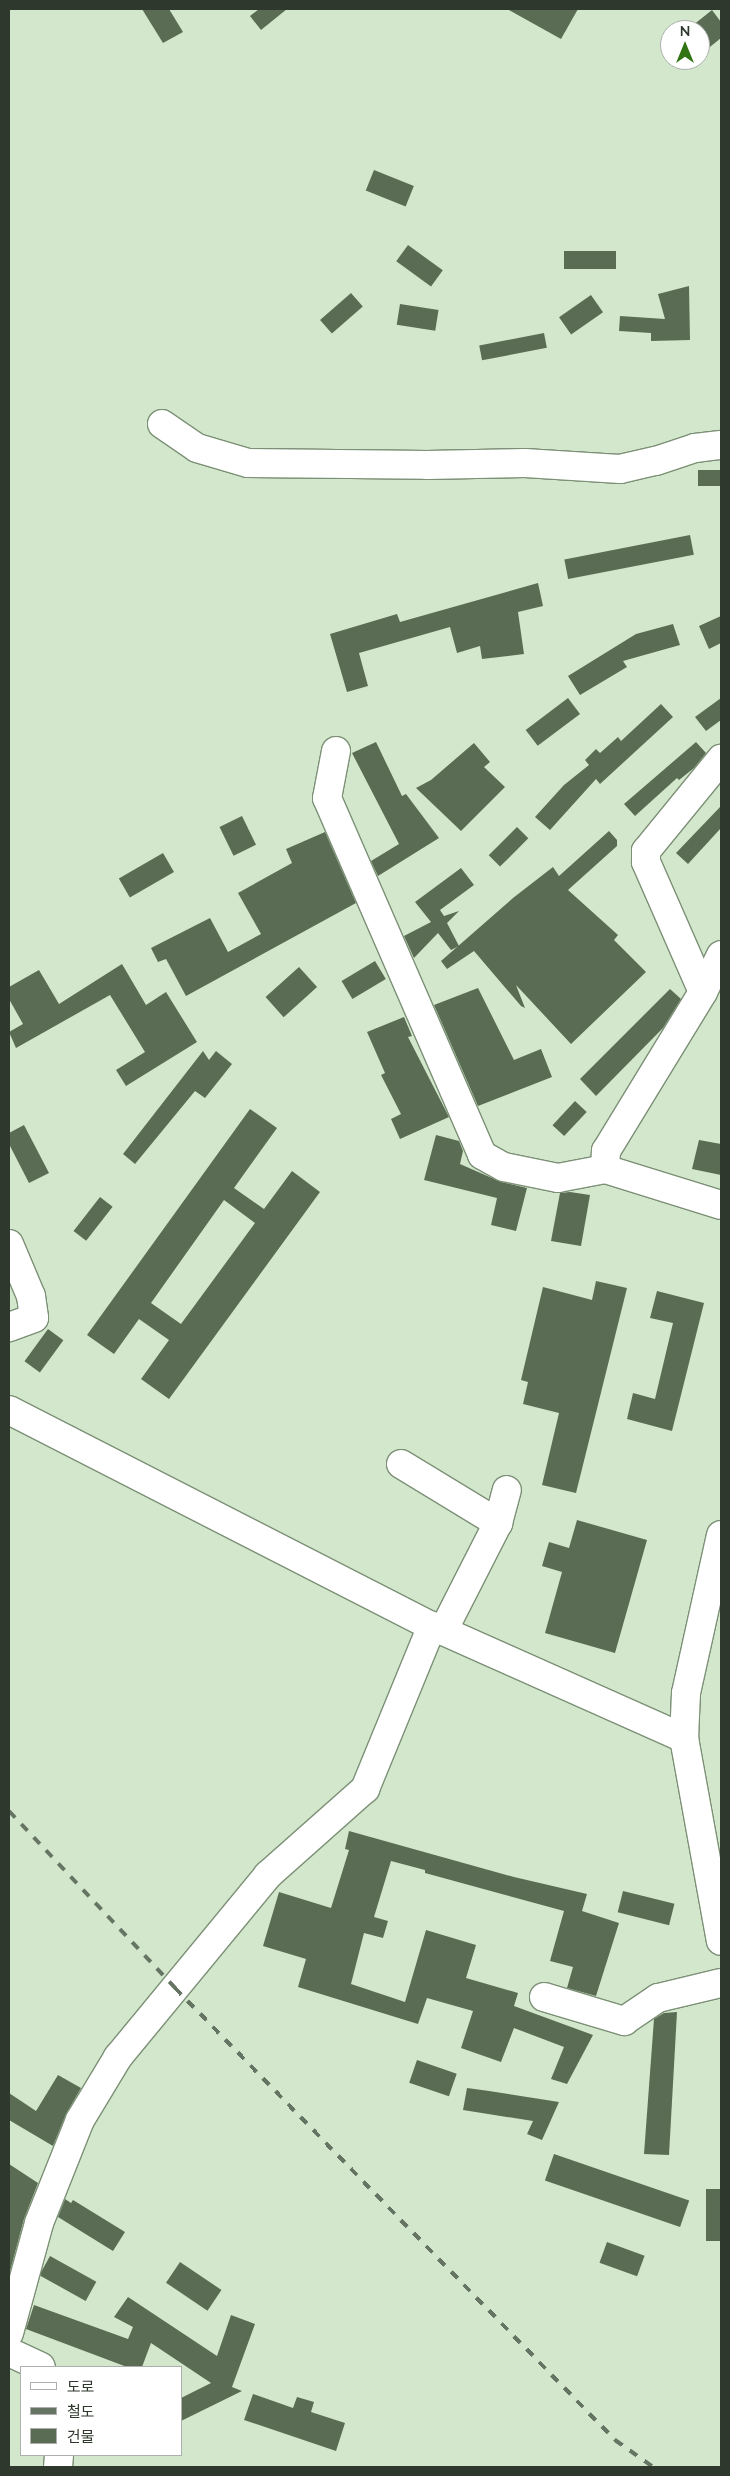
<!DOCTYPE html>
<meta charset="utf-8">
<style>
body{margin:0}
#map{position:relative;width:730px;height:2476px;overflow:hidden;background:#d2e7cb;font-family:Mulish,"Noto Sans KR",sans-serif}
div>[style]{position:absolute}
.building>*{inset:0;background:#5a6d54;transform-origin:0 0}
.roads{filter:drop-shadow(1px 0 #7c9076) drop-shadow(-1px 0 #7c9076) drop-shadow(0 1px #7c9076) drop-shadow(0 -1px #7c9076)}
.minor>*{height:28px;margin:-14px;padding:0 14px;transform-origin:14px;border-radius:14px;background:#fff}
.rail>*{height:4px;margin-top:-2px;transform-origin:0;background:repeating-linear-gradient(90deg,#667463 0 9px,transparent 0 18px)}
span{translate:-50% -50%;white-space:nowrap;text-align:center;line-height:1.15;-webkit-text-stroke:5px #fff;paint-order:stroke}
.frame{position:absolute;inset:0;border:10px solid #2f382d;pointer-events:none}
.legend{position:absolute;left:20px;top:2366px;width:162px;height:90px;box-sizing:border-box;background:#fff;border:1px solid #acafab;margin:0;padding:6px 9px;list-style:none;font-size:15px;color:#2f382d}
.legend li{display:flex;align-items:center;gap:10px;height:25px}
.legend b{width:25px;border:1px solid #acafab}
.north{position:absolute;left:660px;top:20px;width:50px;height:50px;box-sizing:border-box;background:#fff;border:1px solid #acafab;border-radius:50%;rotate:0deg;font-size:14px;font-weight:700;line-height:20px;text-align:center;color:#2f382d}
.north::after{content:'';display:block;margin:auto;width:18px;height:22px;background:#327413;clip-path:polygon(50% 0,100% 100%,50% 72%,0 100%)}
</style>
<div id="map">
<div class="building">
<div style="clip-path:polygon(142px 9px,169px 9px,183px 32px,163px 43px)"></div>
<div style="clip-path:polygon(259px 9px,287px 9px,261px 30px,250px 16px)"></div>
<div style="clip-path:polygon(507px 9px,578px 9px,561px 39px)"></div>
<div style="clip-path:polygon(712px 10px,721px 22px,721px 38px,700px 55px,700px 30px,687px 30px)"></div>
<div style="left:374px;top:170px;width:43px;height:22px;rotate:22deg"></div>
<div style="left:408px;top:245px;width:43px;height:20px;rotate:36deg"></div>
<div style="left:616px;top:251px;width:18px;height:52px;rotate:90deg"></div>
<div style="clip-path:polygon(689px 286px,690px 340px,651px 341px,651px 333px,619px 331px,620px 316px,665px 319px,658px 294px)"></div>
<div style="left:351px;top:293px;width:18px;height:41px;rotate:49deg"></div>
<div style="left:591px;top:295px;width:21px;height:39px;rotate:55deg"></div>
<div style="left:400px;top:304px;width:39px;height:21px;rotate:9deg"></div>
<div style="left:544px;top:333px;width:15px;height:66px;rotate:79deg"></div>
<div style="left:698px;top:470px;width:23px;height:16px"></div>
<div style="left:690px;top:535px;width:20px;height:128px;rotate:79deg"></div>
<div style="clip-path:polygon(538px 583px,543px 606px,518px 612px,524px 654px,482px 659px,480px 646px,457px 653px,450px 627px,359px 653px,368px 686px,347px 692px,330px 634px,397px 614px,400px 622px)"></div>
<div style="clip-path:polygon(721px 616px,721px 643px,709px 649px,699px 626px)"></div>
<div style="clip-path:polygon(673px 624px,680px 645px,623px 661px,627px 667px,580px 695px,568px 676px,636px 634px)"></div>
<div style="left:568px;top:698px;width:20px;height:53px;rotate:53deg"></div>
<div style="clip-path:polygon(721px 698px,721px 720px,706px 731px,695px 717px)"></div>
<div style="clip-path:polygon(661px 704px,673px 717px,600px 784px,596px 779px,550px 830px,535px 817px,564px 785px,589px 765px,585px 760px,596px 749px,600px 753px,618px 737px,621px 741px)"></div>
<div style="clip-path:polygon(376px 742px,402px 796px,406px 794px,439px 838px,378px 876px,371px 861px,399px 844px,352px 753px)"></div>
<div style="clip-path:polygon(696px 742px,706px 753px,694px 768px,679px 780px,677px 778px,635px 816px,624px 804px)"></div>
<div style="clip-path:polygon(474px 743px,490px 762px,484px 767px,505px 787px,461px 831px,416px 788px,431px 780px)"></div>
<div style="clip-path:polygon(721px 806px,721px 828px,688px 864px,676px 853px)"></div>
<div style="left:242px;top:816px;width:32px;height:25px;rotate:64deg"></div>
<div style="left:517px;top:827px;width:16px;height:40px;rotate:45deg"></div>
<div style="clip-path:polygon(609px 831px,617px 840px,617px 846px,568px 890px,618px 935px,614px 940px,646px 972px,571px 1044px,516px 985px,525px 1008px,521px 1006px,474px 951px,447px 969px,441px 961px,513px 898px,553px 867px,559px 876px)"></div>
<div style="clip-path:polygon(325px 832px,356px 903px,186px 996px,166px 959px,158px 962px,151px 948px,210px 918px,228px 952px,261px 934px,238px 893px,292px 863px,286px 849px)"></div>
<div style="left:163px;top:853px;width:22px;height:51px;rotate:60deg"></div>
<div style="clip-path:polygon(461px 868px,474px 885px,440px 910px,444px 916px,459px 911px,447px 923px,459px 946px,451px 950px,438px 933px,414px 958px,404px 936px,431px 922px,415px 902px)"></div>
<div style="left:375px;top:961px;width:21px;height:39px;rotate:59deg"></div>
<div style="clip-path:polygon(122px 964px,146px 1005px,166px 992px,197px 1042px,126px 1086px,116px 1070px,145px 1052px,110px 995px,16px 1048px,9px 1032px,23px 1024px,9px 999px,9px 987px,39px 970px,59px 1004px)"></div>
<div style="left:299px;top:967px;width:27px;height:45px;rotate:48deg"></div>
<div style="clip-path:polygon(478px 988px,514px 1060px,541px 1049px,552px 1077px,478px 1106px,434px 1005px)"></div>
<div style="clip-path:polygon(670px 989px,681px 999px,663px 1028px,596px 1096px,580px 1079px)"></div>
<div style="clip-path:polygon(404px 1017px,412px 1036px,408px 1037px,449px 1117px,400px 1139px,391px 1119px,401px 1114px,381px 1075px,385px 1073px,367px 1032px)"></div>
<div style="clip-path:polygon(203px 1051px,209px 1060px,216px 1051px,232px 1064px,205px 1098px,195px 1091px,135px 1164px,123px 1154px)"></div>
<div style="left:575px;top:1101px;width:16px;height:33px;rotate:43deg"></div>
<div style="clip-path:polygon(evenodd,250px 1109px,277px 1128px,234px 1188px,264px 1209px,292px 1171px,320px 1192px,169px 1399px,141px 1379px,169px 1340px,139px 1319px,114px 1354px,87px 1335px,250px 1109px,224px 1200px,255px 1223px,181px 1324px,151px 1303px,224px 1200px)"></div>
<div style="clip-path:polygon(24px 1125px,49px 1173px,29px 1183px,9px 1144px,9px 1133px)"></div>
<div style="clip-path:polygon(436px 1135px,459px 1141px,463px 1151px,460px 1164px,501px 1182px,527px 1188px,516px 1231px,491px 1225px,497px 1198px,424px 1180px)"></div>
<div style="clip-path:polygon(699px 1140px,721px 1144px,721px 1175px,692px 1169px)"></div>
<div style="clip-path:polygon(570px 1192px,590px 1195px,581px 1246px,551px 1241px,560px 1193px)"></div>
<div style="left:100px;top:1197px;width:16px;height:43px;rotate:38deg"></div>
<div style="clip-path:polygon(596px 1281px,627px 1288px,576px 1493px,542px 1485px,559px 1413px,523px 1404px,528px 1382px,521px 1380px,543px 1287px,592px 1300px)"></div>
<div style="clip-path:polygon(657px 1291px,704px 1303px,672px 1431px,627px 1419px,633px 1393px,655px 1399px,673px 1323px,650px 1318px)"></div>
<div style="left:48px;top:1329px;width:19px;height:40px;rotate:36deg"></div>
<div style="clip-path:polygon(577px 1520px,647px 1540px,615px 1653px,545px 1633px,562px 1572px,542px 1566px,549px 1542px,569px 1548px)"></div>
<div style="clip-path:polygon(349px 1831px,514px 1877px,587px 1894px,582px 1911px,619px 1923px,596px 1996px,567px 1988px,573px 1967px,550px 1961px,564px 1911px,425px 1873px,425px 1870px,391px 1861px,374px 1917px,388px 1921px,383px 1938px,364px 1933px,351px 1984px,405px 2002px,426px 1930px,476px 1945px,466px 1978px,518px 1993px,514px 2006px,593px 2035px,567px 2084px,551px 2079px,564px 2047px,514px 2028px,501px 2062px,461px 2048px,473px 2011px,427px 1998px,418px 2024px,298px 1987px,306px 1959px,263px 1946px,279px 1892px,331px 1908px,349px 1850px,345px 1849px)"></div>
<div style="left:623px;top:1891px;width:53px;height:22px;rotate:14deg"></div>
<div style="clip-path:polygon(677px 2012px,669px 2155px,644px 2154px,654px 2019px,664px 2013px)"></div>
<div style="left:417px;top:2060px;width:42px;height:24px;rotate:19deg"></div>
<div style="clip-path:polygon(58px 2075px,81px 2088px,66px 2114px,53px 2146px,9px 2120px,9px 2093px,36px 2111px)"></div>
<div style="clip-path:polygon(467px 2088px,489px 2091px,559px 2102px,542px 2140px,527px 2134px,533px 2121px,463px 2110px)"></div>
<div style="left:554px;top:2154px;width:143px;height:28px;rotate:19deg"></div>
<div style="clip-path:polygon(9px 2164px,38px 2183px,24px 2219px,9px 2275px)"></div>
<div style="left:706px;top:2189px;width:15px;height:52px"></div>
<div style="clip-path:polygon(65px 2199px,71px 2203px,73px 2200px,125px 2232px,113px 2251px,58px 2217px)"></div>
<div style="left:607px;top:2242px;width:40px;height:22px;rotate:20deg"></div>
<div style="left:50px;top:2256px;width:53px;height:22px;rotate:29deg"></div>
<div style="left:180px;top:2262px;width:50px;height:25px;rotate:34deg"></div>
<div style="clip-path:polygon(128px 2297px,217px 2356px,231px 2315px,255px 2324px,232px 2387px,242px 2391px,181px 2421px,181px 2398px,211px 2383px,151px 2343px,142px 2367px,127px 2367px,26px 2329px,34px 2305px,128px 2339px,133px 2327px,114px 2317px)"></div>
<div style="clip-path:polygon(253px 2394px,293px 2408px,297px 2397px,314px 2402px,311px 2412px,345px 2423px,336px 2451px,244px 2420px)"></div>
</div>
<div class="roads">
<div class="minor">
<div style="left:162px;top:424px;width:42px;rotate:34.4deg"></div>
<div style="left:197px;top:448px;width:53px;rotate:16.4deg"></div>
<div style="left:248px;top:463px;width:179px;rotate:0.6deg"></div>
<div style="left:427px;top:465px;width:98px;rotate:-1.2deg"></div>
<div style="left:525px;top:463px;width:95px;rotate:3.6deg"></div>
<div style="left:620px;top:469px;width:37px;rotate:-13deg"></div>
<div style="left:656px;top:461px;width:41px;rotate:-18.4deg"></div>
<div style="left:695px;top:448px;width:26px;rotate:-7deg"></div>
<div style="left:336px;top:751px;width:48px;rotate:100.8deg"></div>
<div style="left:327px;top:798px;width:389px;rotate:66.5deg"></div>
<div style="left:482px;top:1155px;width:25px;rotate:29deg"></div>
<div style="left:504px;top:1167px;width:55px;rotate:11.5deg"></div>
<div style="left:558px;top:1178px;width:48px;rotate:-10.8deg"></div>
<div style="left:605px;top:1169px;width:121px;rotate:17.2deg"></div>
<div style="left:703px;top:992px;width:142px;rotate:-113.7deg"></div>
<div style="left:646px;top:862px;width:11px;rotate:-90deg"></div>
<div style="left:646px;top:851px;width:119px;rotate:-50.8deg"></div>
<div style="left:605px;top:1169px;width:18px;rotate:-87deg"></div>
<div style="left:606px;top:1151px;width:186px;rotate:-58.6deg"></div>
<div style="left:703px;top:992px;width:41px;rotate:-64.1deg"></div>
<div style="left:9px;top:1244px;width:56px;rotate:67.1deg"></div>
<div style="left:31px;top:1296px;width:22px;rotate:82deg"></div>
<div style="left:34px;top:1318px;width:27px;rotate:160deg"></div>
<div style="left:9px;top:1410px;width:475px;rotate:27.1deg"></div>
<div style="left:432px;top:1626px;width:276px;rotate:24deg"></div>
<div style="left:401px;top:1464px;width:114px;rotate:31.3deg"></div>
<div style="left:721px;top:1535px;width:162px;rotate:102.5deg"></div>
<div style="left:686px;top:1693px;width:45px;rotate:92.5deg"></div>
<div style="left:684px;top:1738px;width:206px;rotate:79.7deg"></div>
<div style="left:443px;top:1631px;width:121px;rotate:-63deg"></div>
<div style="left:498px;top:1523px;width:34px;rotate:-75deg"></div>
<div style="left:544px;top:1997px;width:84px;rotate:16.7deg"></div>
<div style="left:624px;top:2021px;width:41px;rotate:-34.1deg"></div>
<div style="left:658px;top:1998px;width:65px;rotate:-13.4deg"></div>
<div style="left:9px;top:2333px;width:114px;rotate:-74.7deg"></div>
<div style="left:39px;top:2223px;width:111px;rotate:-68.3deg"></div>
<div style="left:80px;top:2120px;width:74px;rotate:-58.9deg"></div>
<div style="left:118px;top:2057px;width:236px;rotate:-50.5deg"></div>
<div style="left:268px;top:1875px;width:130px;rotate:-41.6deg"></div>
<div style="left:365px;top:1789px;width:176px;rotate:-67.7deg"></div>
<div style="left:9px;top:2352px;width:35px;rotate:25deg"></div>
<div style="left:58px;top:2467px;width:12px;rotate:-85deg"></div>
</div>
</div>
<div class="rail">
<div style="left:9px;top:1811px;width:243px;rotate:46.8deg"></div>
<div style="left:175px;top:1988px;width:631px;rotate:45.77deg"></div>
<div style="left:615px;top:2440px;width:47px;rotate:35.4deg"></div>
</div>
<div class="frame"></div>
<ul class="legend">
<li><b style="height:6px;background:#fff"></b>도로</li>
<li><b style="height:6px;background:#667463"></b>철도</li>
<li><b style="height:14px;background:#5a6d54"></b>건물</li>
</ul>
<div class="north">N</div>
</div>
